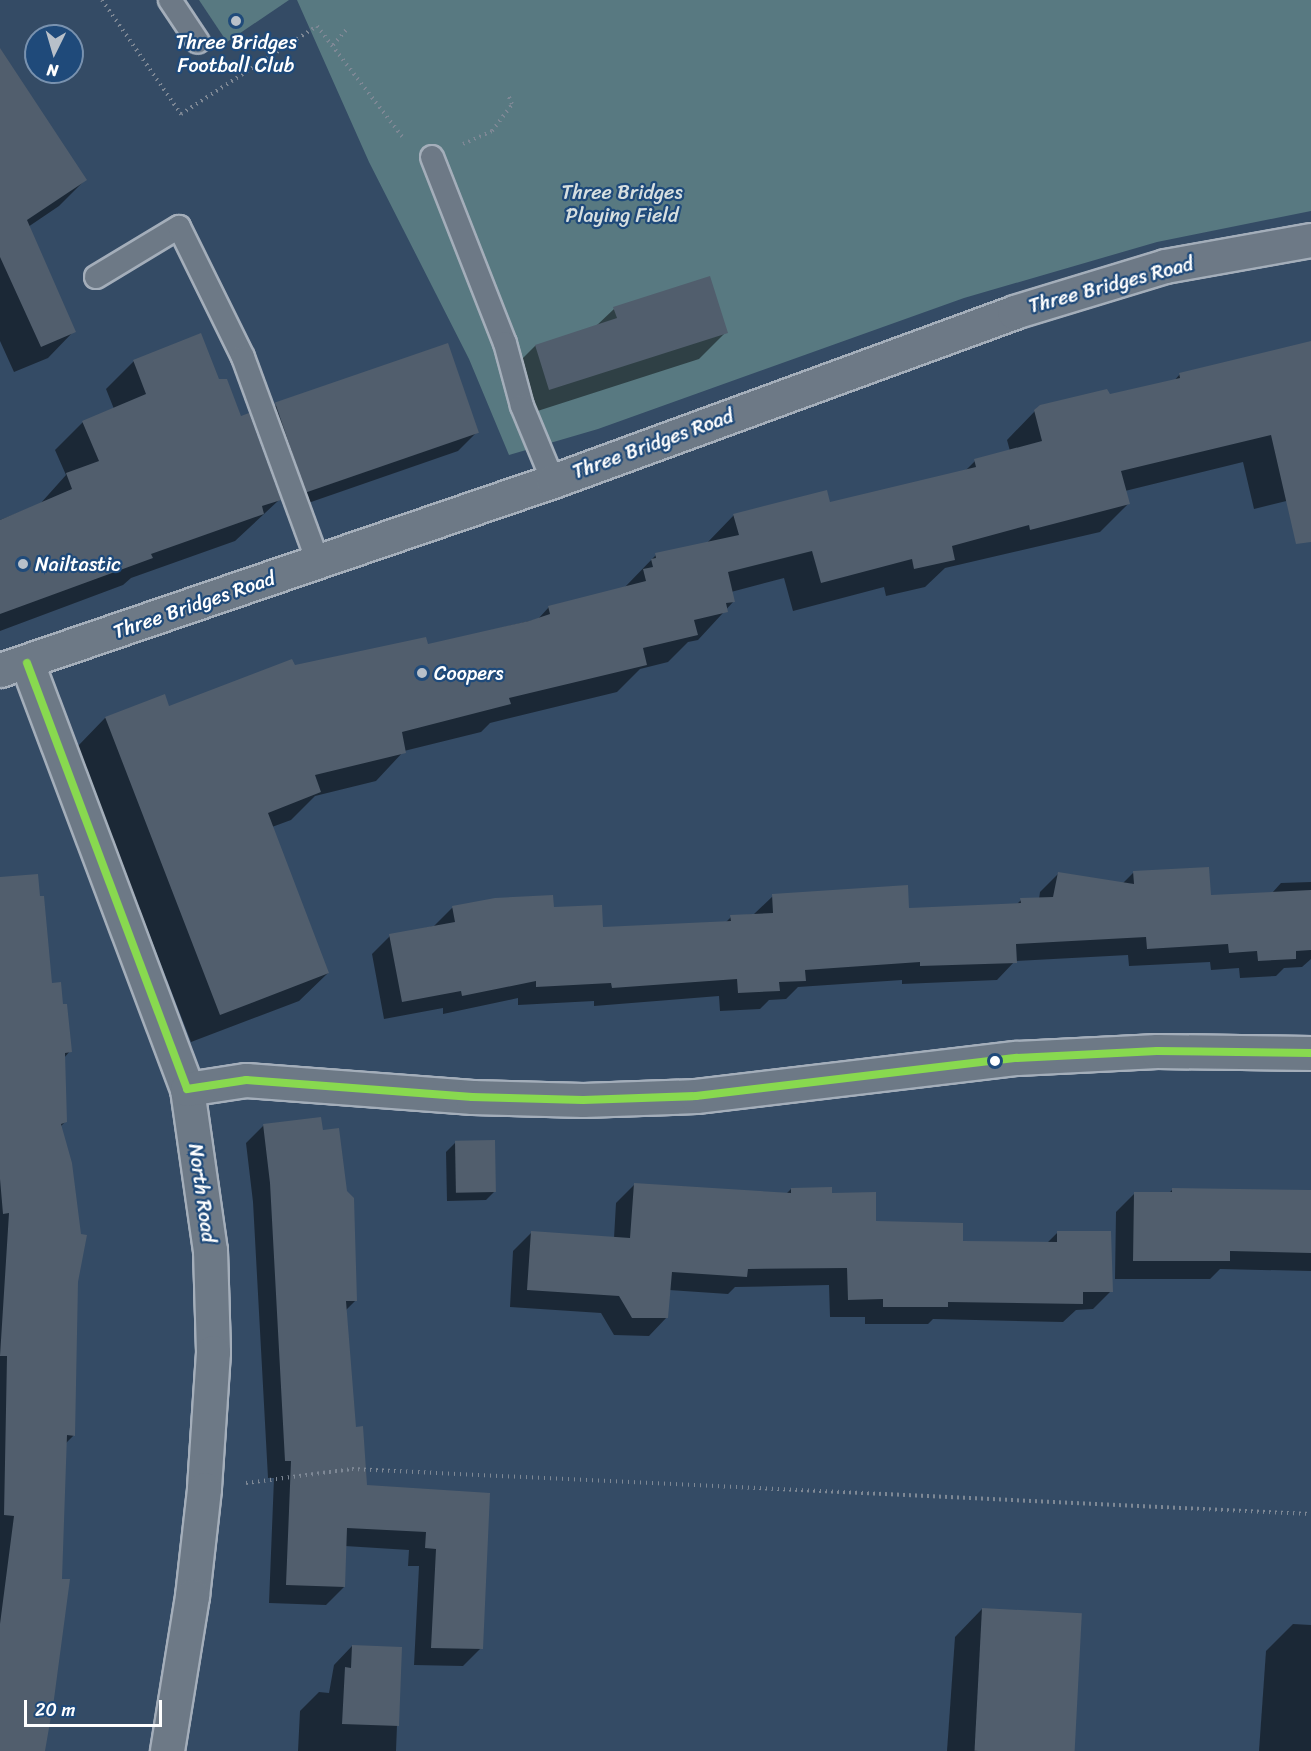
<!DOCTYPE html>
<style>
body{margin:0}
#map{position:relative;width:1311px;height:1751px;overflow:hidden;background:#344b65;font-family:Sriracha,sans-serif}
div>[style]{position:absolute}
.green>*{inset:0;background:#587981}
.shadow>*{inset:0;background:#0007}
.building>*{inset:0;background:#515e6d;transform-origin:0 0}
.path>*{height:4px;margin-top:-2px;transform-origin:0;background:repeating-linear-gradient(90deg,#7e8895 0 1.5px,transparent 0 6px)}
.roads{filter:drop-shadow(2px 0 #a4aeba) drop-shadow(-2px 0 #a4aeba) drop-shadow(0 2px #a4aeba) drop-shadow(0 -2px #a4aeba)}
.lane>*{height:22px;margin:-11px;padding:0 11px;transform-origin:11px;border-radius:11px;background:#6d7986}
.street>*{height:33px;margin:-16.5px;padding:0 16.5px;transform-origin:16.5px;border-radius:16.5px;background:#6d7986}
.bus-1>*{height:8px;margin:-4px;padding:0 4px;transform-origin:4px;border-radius:4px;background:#88d94f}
.dots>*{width:16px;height:16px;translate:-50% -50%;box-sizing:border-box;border:3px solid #1f4a7a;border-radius:50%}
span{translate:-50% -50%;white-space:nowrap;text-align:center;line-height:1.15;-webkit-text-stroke:4.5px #1f4a7a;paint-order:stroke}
.poi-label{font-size:20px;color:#fff}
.left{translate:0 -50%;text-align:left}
.park-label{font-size:20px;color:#d7dfe0}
.street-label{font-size:20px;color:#fff}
.north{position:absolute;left:24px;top:24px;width:60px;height:60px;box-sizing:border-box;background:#1f4a7a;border:2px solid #7992af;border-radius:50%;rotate:185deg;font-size:16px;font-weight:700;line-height:24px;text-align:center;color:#fff}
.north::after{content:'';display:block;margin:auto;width:21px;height:27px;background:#b8c0c9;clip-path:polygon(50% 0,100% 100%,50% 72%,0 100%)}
.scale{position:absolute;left:24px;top:1700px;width:138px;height:27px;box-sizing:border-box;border:3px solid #fff;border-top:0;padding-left:8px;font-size:18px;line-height:21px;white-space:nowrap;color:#fff;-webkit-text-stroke:4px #1f4a7a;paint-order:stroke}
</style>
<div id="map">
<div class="green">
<div style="clip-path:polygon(199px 0,289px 0,227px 42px)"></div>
<div style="clip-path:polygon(297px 0,1311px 0,1311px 211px,1157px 242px,964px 298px,598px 429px,509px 455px,469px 359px,369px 162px)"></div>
</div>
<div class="shadow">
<div style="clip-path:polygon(0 65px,85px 180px,59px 206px,28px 227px,74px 331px,48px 358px,14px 372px,0 341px)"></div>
<div style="clip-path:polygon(614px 309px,726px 332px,699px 359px,522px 416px,508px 373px,535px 346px,596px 326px)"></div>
<div style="clip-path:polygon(1311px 343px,1311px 495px,1254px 509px,1243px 462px,1125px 491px,1128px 504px,1100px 532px,945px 568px,925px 587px,886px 596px,884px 587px,793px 611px,784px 578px,731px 592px,734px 601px,698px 640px,688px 642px,668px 662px,640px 669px,617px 692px,490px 723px,481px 732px,404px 751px,376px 781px,315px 796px,291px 820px,272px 827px,328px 973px,299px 1001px,191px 1042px,77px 747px,105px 718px,164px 696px,168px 708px,294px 667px,426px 646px,538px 619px,549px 607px,624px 588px,656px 555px,706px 544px,734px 515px,829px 503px,965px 471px,975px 461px,1010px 451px,1007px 440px,1035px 411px,1174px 381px,1180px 374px)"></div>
<div style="clip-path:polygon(447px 345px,477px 432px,458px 451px,288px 510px,257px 424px,275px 406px)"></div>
<div style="clip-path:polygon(134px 361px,218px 380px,279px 500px,235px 541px,131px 578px,123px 585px,0 631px,0 520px,40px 504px,66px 475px,55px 450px,83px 422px,114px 409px,106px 389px)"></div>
<div style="clip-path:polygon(1059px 873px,1122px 884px,1133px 873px,1209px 896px,1272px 893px,1281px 883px,1311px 882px,1311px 959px,1302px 967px,1284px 968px,1276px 976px,1240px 978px,1239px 968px,1211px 970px,1210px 962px,1129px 966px,1128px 955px,1015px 961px,997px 980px,902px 984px,902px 980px,798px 987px,786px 999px,769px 1000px,760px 1009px,720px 1011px,719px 996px,594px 1006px,594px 1001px,518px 1005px,518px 998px,443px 1014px,443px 1008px,384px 1019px,372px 954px,390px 936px,434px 926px,452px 908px,553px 909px,601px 929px,725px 923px,731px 917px,754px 914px,773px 896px,908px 909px,1016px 905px,1021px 900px,1039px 899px,1040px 892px)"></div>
<div style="clip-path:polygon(0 879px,51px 984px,70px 1051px,64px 1058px,66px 1121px,60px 1127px,76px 1282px,74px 1435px,65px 1444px,43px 1751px,0 1751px)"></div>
<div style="clip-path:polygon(264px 1125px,356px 1300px,346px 1310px,355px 1428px,366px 1487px,488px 1495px,481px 1648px,463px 1666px,414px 1665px,419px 1566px,408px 1566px,409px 1550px,345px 1546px,344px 1587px,326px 1605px,269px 1603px,274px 1478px,268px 1478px,253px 1202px,246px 1143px)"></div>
<div style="clip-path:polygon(455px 1143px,495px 1191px,486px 1200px,447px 1201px,446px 1152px)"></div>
<div style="clip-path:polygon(634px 1185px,786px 1194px,791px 1189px,831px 1194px,875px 1223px,962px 1242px,1047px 1243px,1058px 1232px,1111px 1291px,1093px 1309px,1076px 1310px,1063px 1322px,933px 1319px,928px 1324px,865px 1324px,865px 1317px,830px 1317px,829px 1285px,735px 1287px,728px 1294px,669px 1290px,667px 1317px,649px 1336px,614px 1335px,601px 1313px,510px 1307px,513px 1251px,532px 1232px,614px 1238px,616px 1203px)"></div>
<div style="clip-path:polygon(1173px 1189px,1311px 1191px,1311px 1271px,1220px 1269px,1210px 1279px,1115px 1279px,1116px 1212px,1134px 1194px,1168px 1194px)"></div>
<div style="clip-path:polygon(982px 1609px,1071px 1751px,947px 1751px,955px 1637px)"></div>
<div style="clip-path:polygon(1293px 1624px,1311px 1625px,1311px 1751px,1259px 1751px,1266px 1651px)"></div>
<div style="clip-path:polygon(352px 1646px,400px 1648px,396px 1751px,298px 1751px,300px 1711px,319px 1692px,329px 1693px,334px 1665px)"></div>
</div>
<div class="building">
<div style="clip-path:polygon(0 48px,87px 180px,27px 220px,76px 332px,41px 347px,0 257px)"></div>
<div style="clip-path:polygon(710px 276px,728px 333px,549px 390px,535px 345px,617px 318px,613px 307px)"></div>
<div style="clip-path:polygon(201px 333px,219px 379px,227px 379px,241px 416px,249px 413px,281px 500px,262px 506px,264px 514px,151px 554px,153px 558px,0 614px,0 520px,72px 489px,66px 473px,99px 461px,82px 421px,146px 394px,133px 360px)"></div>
<div style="clip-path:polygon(1311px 341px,1311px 542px,1296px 544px,1271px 435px,1121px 471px,1130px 504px,1030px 530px,1029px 525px,952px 546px,955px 560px,914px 569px,912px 559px,821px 583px,812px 551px,728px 572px,735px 602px,726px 603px,728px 612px,694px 620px,698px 635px,643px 648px,647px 665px,509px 698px,511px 704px,402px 732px,406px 753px,315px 775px,321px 792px,268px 813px,329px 973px,220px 1015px,105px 717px,165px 694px,169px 706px,292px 659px,295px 665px,426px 637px,428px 644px,529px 621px,550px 614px,548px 606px,646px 581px,643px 569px,653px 567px,651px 559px,656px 558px,655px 553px,739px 535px,733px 514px,827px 490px,830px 502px,976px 467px,974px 459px,1042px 441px,1034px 410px,1040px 405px,1107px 389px,1110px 394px,1180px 378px,1179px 373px)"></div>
<div style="left:448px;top:343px;width:95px;height:183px;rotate:71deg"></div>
<div style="clip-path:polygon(1209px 867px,1211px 895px,1311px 890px,1311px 950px,1296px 951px,1296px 959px,1258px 961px,1257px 951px,1229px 953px,1228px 944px,1147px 949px,1146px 937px,1016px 944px,1017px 963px,920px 966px,920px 962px,805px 970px,806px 981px,779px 982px,780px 991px,738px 993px,737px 979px,612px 988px,611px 983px,536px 987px,536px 981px,462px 996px,461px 991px,402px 1002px,389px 934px,455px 922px,452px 906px,495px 898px,553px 895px,554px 907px,602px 905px,603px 927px,731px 921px,730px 915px,773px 913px,772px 894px,908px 885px,909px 908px,1021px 903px,1020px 898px,1053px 897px,1058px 872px,1134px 884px,1133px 871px)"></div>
<div style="clip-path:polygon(38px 874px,40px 896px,44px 896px,52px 983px,61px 982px,63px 1004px,67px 1004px,72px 1052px,65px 1053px,67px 1122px,61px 1124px,72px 1163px,81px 1234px,87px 1235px,78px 1282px,75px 1436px,67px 1435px,62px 1579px,70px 1579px,54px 1699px,45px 1751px,0 1751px,0 1624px,14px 1516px,4px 1515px,7px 1356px,0 1356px,9px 1213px,3px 1214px,0 1179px,0 877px)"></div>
<div style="clip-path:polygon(321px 1117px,323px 1130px,339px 1128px,347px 1191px,354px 1198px,357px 1301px,346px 1301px,356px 1427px,363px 1426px,367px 1485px,490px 1493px,483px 1649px,431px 1648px,436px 1549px,425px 1548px,426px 1532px,347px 1528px,345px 1587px,286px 1585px,291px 1461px,285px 1461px,270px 1183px,263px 1124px)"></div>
<div style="left:495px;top:1140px;width:52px;height:40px;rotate:89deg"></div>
<div style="clip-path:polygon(634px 1183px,791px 1193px,791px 1188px,832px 1187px,832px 1193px,876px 1192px,876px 1221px,963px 1223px,963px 1241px,1057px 1242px,1057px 1231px,1111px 1231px,1113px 1292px,1083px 1292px,1083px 1304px,948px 1302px,948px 1307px,883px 1307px,883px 1299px,848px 1300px,847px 1268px,748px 1269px,747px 1277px,672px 1272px,668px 1318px,632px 1318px,619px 1296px,527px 1290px,531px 1231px,630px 1238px)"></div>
<div style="clip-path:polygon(1172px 1188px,1311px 1190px,1311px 1253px,1230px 1251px,1230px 1261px,1133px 1261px,1134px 1192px,1172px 1192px)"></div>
<div style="left:982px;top:1608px;width:100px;height:143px;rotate:3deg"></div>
<div style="clip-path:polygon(352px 1645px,402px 1647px,399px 1726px,342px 1724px,345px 1667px,351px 1668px)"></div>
</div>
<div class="path">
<div style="left:102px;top:0;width:139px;rotate:55.3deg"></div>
<div style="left:181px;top:114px;width:162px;rotate:-32.9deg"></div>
<div style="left:317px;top:26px;width:143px;rotate:52.4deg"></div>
<div style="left:333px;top:45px;width:23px;rotate:-49deg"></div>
<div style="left:463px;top:144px;width:32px;rotate:-24deg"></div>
<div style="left:492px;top:131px;width:34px;rotate:-53deg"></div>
<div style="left:512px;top:104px;width:10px;rotate:-114deg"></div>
<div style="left:246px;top:1483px;width:107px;rotate:-7.5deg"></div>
<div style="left:352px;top:1469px;width:960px;rotate:2.69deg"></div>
</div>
<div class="roads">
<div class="lane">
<div style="left:170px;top:0;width:50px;rotate:56.3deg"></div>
<div style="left:432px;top:157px;width:200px;rotate:68.6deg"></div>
<div style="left:505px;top:343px;width:65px;rotate:74.9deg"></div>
<div style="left:522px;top:406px;width:81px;rotate:67.5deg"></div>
<div style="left:96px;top:277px;width:97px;rotate:-31.1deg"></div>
<div style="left:179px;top:227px;width:145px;rotate:63.8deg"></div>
<div style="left:243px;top:357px;width:218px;rotate:69.9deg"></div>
</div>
<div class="street">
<div style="left:27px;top:663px;width:455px;rotate:69.4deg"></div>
<div style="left:187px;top:1089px;width:163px;rotate:81.9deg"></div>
<div style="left:210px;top:1250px;width:102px;rotate:88.3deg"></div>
<div style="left:213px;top:1352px;width:137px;rotate:93.8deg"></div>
<div style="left:204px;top:1489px;width:108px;rotate:96.4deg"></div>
<div style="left:192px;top:1596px;width:157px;rotate:99.2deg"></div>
<div style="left:0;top:670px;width:584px;rotate:-18.87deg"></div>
<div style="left:553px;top:481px;width:491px;rotate:-20.1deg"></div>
<div style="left:1014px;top:312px;width:158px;rotate:-16.9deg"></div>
<div style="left:1165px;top:266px;width:148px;rotate:-10.1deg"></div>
<div style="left:187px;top:1089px;width:60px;rotate:-8.7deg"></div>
<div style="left:246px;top:1080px;width:227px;rotate:4.3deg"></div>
<div style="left:472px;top:1097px;width:111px;rotate:1.5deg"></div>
<div style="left:583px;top:1100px;width:113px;rotate:-2deg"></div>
<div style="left:696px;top:1096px;width:323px;rotate:-6.8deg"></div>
<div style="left:1017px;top:1058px;width:140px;rotate:-2.9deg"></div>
<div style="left:1157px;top:1051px;width:154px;rotate:0.7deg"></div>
</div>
</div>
<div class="bus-1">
<div style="left:27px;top:663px;width:455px;rotate:69.4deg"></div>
<div style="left:187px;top:1089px;width:60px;rotate:-8.7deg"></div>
<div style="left:246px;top:1080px;width:227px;rotate:4.3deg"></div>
<div style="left:472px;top:1097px;width:111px;rotate:1.5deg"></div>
<div style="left:583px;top:1100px;width:113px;rotate:-2deg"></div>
<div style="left:696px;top:1096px;width:323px;rotate:-6.8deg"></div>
<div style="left:1017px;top:1058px;width:140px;rotate:-2.9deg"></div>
<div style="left:1157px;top:1051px;width:154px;rotate:0.7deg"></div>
</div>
<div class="dots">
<div style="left:236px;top:21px;background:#b8c0c9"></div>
<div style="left:23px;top:564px;background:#b8c0c9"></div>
<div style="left:422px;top:673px;background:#b8c0c9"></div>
<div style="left:995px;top:1061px;background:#fff"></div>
</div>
<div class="poi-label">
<span style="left:236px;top:54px">Three Bridges<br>Football Club</span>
<span class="left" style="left:35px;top:564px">Nailtastic</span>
<span class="left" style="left:434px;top:673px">Coopers</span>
</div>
<div class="park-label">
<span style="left:622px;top:204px">Three Bridges<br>Playing Field</span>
</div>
<div class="street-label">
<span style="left:1111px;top:285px;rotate:-15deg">Three Bridges Road</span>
<span style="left:653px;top:444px;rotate:-20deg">Three Bridges Road</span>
<span style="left:194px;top:605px;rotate:-19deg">Three Bridges Road</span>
<span style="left:202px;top:1193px;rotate:82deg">North Road</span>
</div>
<div class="north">N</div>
<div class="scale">20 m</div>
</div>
